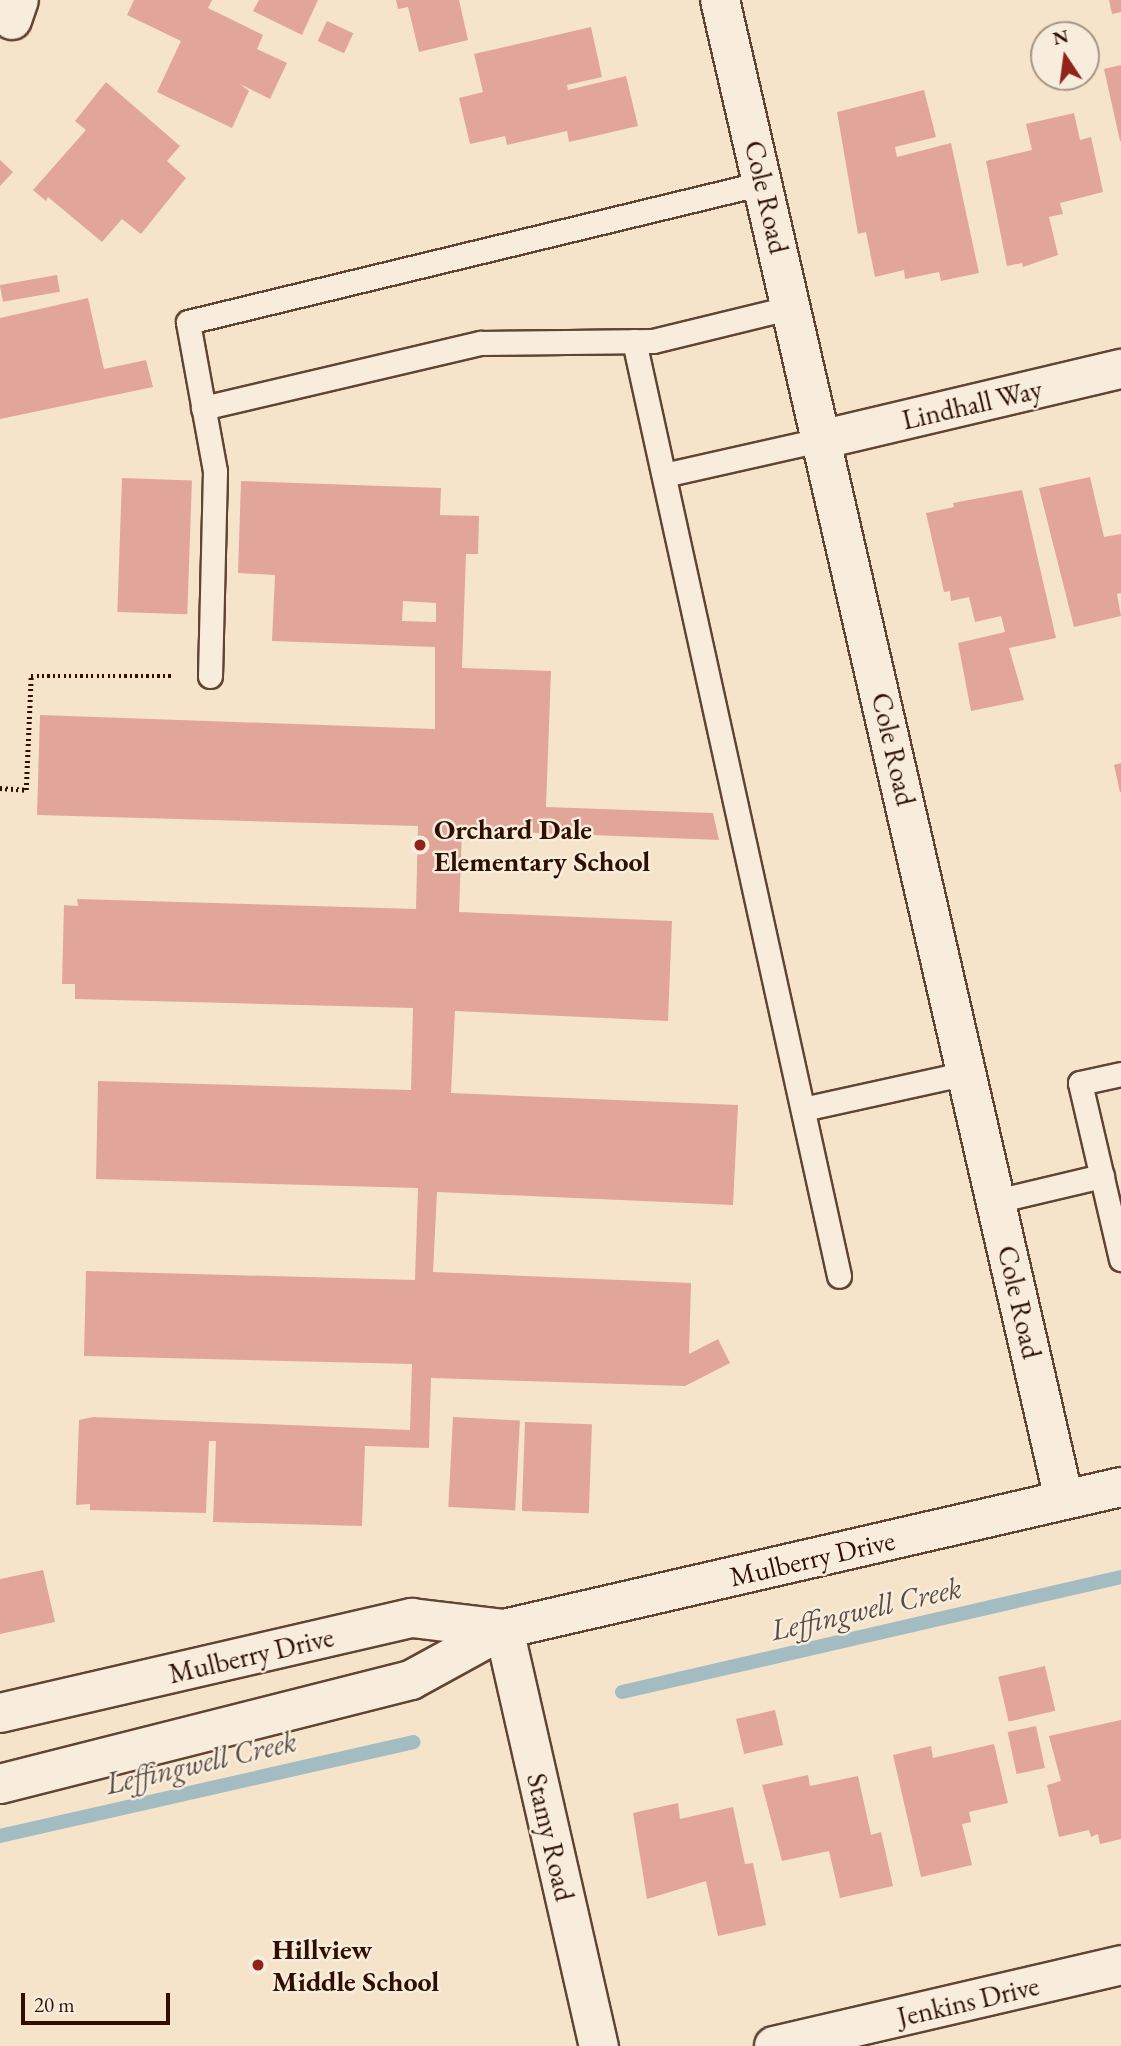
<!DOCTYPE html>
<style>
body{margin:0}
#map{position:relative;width:1121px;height:2046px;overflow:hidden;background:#f5e4ca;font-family:"EB Garamond",serif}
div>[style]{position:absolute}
.stream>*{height:14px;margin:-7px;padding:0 7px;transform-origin:7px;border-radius:7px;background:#a2bcc1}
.building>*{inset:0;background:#e2a698;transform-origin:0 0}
.path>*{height:4.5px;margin-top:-2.25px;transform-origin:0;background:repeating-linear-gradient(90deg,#300f02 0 2px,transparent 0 5.5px)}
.roads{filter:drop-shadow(2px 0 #614434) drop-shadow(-2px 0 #614434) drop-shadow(0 2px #614434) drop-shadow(0 -2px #614434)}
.service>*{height:23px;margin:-11.5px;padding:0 11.5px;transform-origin:11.5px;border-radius:11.5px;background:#f8eddd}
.minor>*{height:38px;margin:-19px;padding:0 19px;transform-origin:19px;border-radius:19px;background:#f8eddd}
.tertiary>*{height:38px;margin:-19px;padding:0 19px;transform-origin:19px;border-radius:19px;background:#f8eddd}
.dots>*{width:19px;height:19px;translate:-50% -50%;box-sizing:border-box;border:4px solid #f8eddd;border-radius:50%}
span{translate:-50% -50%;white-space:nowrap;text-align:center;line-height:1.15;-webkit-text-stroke:5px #f8eddd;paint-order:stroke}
.street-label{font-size:28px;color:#300f02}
.poi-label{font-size:28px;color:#300f02;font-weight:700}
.left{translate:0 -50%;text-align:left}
.water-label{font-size:30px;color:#584c45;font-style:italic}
.north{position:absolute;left:1030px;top:21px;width:70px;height:70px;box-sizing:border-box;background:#f8eddd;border:2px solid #a89485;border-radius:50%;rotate:347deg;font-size:19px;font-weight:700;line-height:28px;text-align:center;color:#300f02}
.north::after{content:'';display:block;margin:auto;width:24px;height:32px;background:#8f2418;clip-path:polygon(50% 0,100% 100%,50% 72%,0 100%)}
.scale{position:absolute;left:21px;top:1993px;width:149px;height:32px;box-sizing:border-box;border:4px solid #300f02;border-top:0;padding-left:9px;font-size:21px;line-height:24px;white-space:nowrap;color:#300f02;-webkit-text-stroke:5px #f8eddd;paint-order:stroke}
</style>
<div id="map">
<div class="stream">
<div style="left:622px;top:1692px;width:512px;rotate:-12.98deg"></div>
<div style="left:0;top:1836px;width:424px;rotate:-12.8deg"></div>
</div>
<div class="building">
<div style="clip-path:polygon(134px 0,212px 0,208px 8px,263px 35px,257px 49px,287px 63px,270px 99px,240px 84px,249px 91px,232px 128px,157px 92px,181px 41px,127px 15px)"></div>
<div style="clip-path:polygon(259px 0,318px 0,302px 35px,253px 11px)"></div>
<div style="clip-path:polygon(396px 0,459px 0,468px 40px,419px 52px,408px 7px,398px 9px)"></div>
<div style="clip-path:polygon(1109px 0,1121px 0,1121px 12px,1112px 14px)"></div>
<div style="left:327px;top:21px;width:29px;height:22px;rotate:25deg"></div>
<div style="clip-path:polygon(591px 27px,602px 77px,567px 85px,568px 90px,626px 76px,638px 126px,569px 142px,567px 131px,507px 145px,505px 136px,470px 144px,459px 98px,483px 92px,474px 54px)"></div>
<div style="clip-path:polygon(1121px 65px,1121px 141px,1120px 141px,1104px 69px)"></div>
<div style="clip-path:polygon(106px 82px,180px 146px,167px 161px,186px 178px,141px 234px,122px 219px,102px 242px,48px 197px,46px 201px,33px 190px,86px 130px,75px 121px)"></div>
<div style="clip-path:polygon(924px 90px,936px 137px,895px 147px,897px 157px,951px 143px,979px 273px,941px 281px,939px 272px,905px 279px,904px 270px,875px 277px,866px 232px,858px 234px,837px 112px)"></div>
<div style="clip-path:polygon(1074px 113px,1080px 140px,1091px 137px,1103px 192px,1060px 203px,1063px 214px,1049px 217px,1058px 255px,1023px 267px,1022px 263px,1007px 266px,986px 161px,1032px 150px,1026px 124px)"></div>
<div style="clip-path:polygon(0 160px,13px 172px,0 186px)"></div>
<div style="left:57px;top:275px;width:17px;height:58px;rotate:80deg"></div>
<div style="clip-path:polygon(88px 298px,104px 369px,146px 360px,153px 387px,0 419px,0 318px)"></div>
<div style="clip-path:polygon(1090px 477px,1104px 537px,1121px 534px,1121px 593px,1117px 594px,1121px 616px,1074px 627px,1039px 488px)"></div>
<div style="left:122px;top:478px;width:70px;height:134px;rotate:2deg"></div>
<div style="clip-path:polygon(evenodd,241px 481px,441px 488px,440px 515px,479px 516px,478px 554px,466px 554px,462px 668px,551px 671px,546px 807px,713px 813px,719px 840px,462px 830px,459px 912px,672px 921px,668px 1021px,455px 1011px,451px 1093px,738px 1105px,733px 1205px,437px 1192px,433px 1272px,691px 1283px,689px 1354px,718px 1339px,730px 1363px,685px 1386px,431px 1378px,429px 1448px,365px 1446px,362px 1526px,213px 1522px,216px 1441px,209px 1441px,206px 1513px,90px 1510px,90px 1504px,76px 1505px,79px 1420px,93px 1417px,410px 1430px,412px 1364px,84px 1356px,86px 1271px,415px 1280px,418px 1188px,96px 1179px,98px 1081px,411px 1090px,413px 1008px,75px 999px,75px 984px,62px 984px,64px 905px,78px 906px,77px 899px,416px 909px,418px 826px,37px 815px,40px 715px,435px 729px,435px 647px,272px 641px,275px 575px,238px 573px,241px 481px,403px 601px,436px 603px,436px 622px,402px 621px,403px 601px)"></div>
<div style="clip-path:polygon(1022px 490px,1056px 638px,1009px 648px,1024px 700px,971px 711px,958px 643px,1005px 632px,1001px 616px,975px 622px,969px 597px,951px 601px,950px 591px,944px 592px,926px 513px,954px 507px,953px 503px)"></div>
<div style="clip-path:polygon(1121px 763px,1121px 792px,1120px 792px,1114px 765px)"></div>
<div style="left:453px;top:1417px;width:67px;height:90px;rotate:3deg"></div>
<div style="left:525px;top:1422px;width:67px;height:89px;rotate:2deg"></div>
<div style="clip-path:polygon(43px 1570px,55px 1622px,0 1634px,0 1579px)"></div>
<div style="left:1045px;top:1666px;width:46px;height:48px;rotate:77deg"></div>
<div style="left:775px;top:1710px;width:36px;height:40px;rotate:77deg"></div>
<div style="clip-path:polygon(1121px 1720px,1121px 1839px,1100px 1844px,1098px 1834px,1091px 1837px,1089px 1830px,1059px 1837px,1047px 1785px,1061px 1781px,1049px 1736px)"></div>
<div style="left:1036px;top:1726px;width:43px;height:29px;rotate:78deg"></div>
<div style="clip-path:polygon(994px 1744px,1008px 1803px,969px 1812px,971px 1822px,962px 1824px,972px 1865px,921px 1877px,893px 1755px,931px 1746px,933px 1758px)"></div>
<div style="clip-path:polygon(808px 1775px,810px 1786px,858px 1776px,871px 1835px,881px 1832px,893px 1886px,840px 1898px,829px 1851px,782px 1861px,762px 1785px)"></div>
<div style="clip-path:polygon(678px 1803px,680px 1819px,733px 1807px,745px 1864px,753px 1863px,766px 1925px,718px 1936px,706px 1881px,647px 1899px,633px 1813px)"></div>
</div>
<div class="path">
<div style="left:0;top:788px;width:26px;rotate:4deg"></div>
<div style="left:26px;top:790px;width:114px;rotate:-87.5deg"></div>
<div style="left:31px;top:676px;width:143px"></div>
</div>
<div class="roads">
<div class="service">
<div style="left:634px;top:341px;width:957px;rotate:77.63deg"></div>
<div style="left:203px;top:408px;width:285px;rotate:-13.2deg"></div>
<div style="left:480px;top:343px;width:173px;rotate:-0.7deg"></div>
<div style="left:653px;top:341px;width:144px;rotate:-13.7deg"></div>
<div style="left:664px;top:475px;width:164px;rotate:-12.7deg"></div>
<div style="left:210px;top:676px;width:205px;rotate:-88.6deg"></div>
<div style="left:215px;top:471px;width:151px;rotate:-100.3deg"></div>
<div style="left:188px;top:322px;width:592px;rotate:-13.59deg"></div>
<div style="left:1121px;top:1074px;width:42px;rotate:167.6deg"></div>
<div style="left:1080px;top:1083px;width:181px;rotate:76.9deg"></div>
<div style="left:803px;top:1109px;width:168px;rotate:-12.4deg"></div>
<div style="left:996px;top:1201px;width:109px;rotate:-13.3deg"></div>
</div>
<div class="minor">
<div style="left:12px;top:20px;width:21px;rotate:-71deg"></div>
<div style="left:824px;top:439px;width:305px;rotate:-13.3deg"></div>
<div style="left:774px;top:2046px;width:356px;rotate:-13.1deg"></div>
</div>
<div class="tertiary">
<div style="left:720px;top:0;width:1538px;rotate:77.08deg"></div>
<div style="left:504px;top:1629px;width:428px;rotate:77.2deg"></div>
<div style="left:0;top:1713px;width:423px;rotate:-13deg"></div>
<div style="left:412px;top:1618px;width:93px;rotate:6.8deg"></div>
<div style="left:0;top:1784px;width:424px;rotate:-14.2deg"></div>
<div style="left:411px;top:1680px;width:106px;rotate:-28.7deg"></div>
<div style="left:504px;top:1629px;width:633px;rotate:-12.96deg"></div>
</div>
</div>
<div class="dots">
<div style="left:420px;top:845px;background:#8f2418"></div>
<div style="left:258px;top:1965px;background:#8f2418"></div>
</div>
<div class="street-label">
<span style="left:767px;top:197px;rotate:77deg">Cole Road</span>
<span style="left:972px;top:404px;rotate:-13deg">Lindhall Way</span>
<span style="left:894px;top:749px;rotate:77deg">Cole Road</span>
<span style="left:1020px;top:1302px;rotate:77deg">Cole Road</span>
<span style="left:812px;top:1558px;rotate:-13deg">Mulberry Drive</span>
<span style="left:251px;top:1655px;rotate:-13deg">Mulberry Drive</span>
<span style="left:551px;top:1837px;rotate:77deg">Stamy Road</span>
<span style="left:968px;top:2001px;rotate:-13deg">Jenkins Drive</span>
</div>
<div class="poi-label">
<span class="left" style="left:434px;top:845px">Orchard Dale<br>Elementary School</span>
<span class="left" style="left:272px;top:1965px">Hillview<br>Middle School</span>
</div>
<div class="water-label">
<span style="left:866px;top:1609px;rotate:-13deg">Leffingwell Creek</span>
<span style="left:201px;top:1763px;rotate:-13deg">Leffingwell Creek</span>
</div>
<div class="north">N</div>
<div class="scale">20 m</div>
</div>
